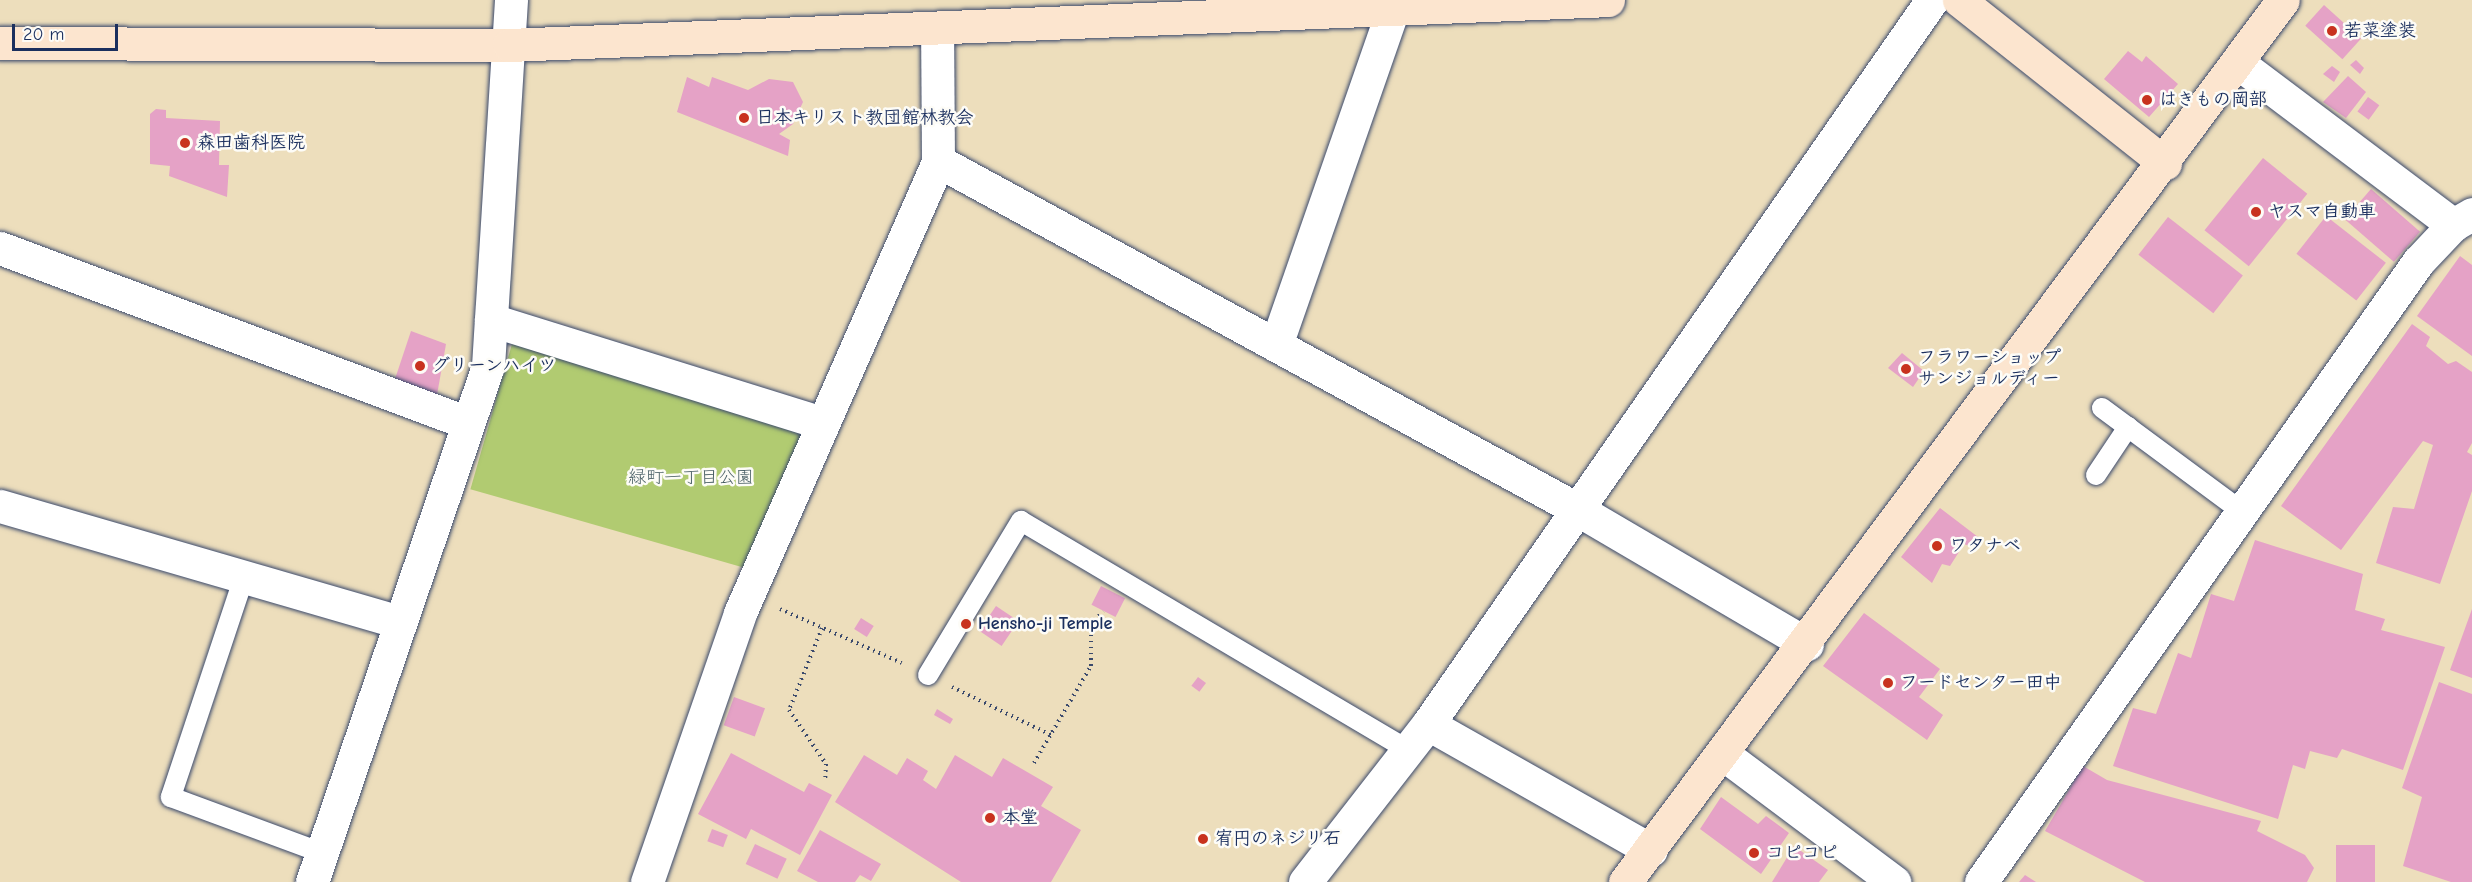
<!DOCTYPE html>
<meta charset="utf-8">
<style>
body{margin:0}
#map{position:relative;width:2472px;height:882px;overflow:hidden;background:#eddebc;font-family:"Comic Neue","Klee One",sans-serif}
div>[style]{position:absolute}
.green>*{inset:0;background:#b1cb71;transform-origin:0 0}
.building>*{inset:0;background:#e5a2c6;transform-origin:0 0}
.path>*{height:4px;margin-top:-2px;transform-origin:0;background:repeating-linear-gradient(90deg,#3a496c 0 1.5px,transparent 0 6px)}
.roads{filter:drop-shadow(0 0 2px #3a496c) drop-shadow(0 0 2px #3a496c)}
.lane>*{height:20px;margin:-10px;padding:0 10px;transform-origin:10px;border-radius:10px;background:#fff}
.street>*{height:33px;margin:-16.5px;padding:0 16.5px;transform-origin:16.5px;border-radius:16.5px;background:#fff}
.secondary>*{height:33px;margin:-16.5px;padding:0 16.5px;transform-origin:16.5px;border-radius:16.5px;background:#fce5cf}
.dots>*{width:16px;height:16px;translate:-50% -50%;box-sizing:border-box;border:3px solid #fdfcf7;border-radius:50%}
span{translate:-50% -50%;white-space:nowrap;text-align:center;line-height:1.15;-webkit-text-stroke:5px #fdfcf7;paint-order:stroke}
.poi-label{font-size:18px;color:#1b2f5e;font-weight:700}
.left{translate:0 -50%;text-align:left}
.park-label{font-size:18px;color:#485e64}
.scale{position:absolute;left:12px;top:24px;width:106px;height:27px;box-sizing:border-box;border:3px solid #1b2f5e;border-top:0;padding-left:8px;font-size:18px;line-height:21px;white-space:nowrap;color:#1b2f5e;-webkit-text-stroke:4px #fdfcf7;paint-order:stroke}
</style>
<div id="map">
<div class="green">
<i style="left:512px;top:344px;width:303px;height:151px;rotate:16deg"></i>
</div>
<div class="building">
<i style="left:2324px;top:5px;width:50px;height:28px;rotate:42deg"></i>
<i style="clip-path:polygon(2128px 51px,2142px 62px,2146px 56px,2178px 84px,2149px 117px,2104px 79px)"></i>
<i style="clip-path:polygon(2356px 60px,2364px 68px,2360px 74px,2350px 65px)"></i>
<i style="clip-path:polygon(2332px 66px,2340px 72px,2334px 82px,2323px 74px)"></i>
<i style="clip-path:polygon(2348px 76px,2366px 92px,2346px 118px,2323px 102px)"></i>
<i style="clip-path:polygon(687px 77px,709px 87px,712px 77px,748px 90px,769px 79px,793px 82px,803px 102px,793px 124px,779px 134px,790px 140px,788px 156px,677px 112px)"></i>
<i style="left:2368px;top:97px;width:14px;height:18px;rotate:36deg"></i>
<i style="clip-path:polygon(156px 109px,166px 110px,166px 118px,220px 121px,219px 165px,229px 165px,227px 197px,169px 176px,170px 166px,150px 164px,150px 114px)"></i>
<i style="left:2263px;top:158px;width:57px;height:93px;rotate:39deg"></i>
<i style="left:2371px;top:189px;width:65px;height:40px;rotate:41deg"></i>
<i style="left:2326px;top:216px;width:76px;height:48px;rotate:38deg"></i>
<i style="left:2168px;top:217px;width:95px;height:48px;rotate:38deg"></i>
<i style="clip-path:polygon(2460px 256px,2472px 265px,2472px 356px,2417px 316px)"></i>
<i style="clip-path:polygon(2412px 324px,2430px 337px,2426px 346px,2448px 364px,2456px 361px,2472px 372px,2472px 443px,2467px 452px,2472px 455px,2472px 491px,2440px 584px,2376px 563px,2393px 507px,2414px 509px,2433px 445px,2423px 441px,2341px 550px,2281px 506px)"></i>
<i style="clip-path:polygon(411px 331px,446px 344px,437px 395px,395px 379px)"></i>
<i style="clip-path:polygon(1902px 353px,1924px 371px,1913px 387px,1888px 368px)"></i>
<i style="clip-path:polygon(1940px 508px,1978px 537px,1972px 547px,1964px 544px,1950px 566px,1942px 564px,1932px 583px,1901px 557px)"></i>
<i style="clip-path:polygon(2255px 540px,2363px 574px,2355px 610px,2385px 619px,2381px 630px,2445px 647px,2403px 770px,2342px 749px,2337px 758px,2310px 751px,2305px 769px,2293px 765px,2278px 819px,2113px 766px,2133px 708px,2156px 714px,2178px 653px,2191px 658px,2211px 594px,2234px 601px)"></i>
<i style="left:1101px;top:586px;width:27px;height:21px;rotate:27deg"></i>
<i style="left:996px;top:606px;width:27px;height:30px;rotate:34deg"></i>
<i style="clip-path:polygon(2472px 609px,2472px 678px,2450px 670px)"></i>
<i style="clip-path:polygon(1864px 613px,1940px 669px,1919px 697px,1943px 715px,1927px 740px,1823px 666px)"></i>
<i style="left:861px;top:618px;width:15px;height:13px;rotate:32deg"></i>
<i style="left:1198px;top:677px;width:10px;height:11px;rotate:37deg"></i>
<i style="clip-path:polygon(2439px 682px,2472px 694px,2472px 882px,2451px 882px,2403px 866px,2422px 797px,2402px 788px)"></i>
<i style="left:734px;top:697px;width:33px;height:30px;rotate:20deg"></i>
<i style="clip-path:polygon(937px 709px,953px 719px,950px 724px,934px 715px)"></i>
<i style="clip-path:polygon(731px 753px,804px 792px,809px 783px,832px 795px,800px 855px,751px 829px,746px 839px,698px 814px)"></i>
<i style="clip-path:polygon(864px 755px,897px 775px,907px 758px,928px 771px,923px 780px,936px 789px,955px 755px,992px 777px,1003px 758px,1053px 787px,1041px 806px,1081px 830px,1051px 882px,961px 882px,835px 802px)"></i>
<i style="clip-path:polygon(2083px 766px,2107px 780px,2261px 821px,2257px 831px,2305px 855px,2314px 868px,2307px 882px,2145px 882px,2045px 831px)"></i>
<i style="clip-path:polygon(1721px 797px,1758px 824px,1766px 816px,1789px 833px,1761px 874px,1700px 829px)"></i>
<i style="left:712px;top:829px;width:17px;height:13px;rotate:21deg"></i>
<i style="clip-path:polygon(820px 830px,881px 864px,871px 881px,860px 875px,855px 882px,818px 882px,797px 871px)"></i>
<i style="left:755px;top:844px;width:35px;height:22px;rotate:25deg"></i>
<i style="left:2336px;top:845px;width:39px;height:37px"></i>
<i style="clip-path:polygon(1794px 846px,1828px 870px,1819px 882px,1772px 882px)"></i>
<i style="clip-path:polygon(2025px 875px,2036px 882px,2019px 882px)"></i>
</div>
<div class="path">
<i style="left:780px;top:609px;width:133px;rotate:23.9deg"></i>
<i style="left:822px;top:628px;width:88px;rotate:111.9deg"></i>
<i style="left:789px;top:710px;width:65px;rotate:55.6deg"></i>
<i style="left:826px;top:764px;width:18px;rotate:93deg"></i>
<i style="left:952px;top:687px;width:110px;rotate:25.9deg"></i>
<i style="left:1034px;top:763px;width:113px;rotate:-59.6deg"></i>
<i style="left:1091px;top:666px;width:41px;rotate:-90deg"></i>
<i style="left:1091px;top:625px;width:18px;rotate:-49deg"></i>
</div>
<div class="roads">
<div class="lane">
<i style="left:2102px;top:408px;width:173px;rotate:36.5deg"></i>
<i style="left:2096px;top:475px;width:58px;rotate:-56.3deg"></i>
<i style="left:244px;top:577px;width:232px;rotate:108.4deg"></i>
<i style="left:171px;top:797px;width:161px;rotate:20.3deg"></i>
<i style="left:928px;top:675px;width:180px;rotate:-58.9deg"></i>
<i style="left:1021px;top:521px;width:450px;rotate:30.6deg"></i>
</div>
<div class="street">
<i style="left:2237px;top:62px;width:271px;rotate:37deg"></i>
<i style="left:938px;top:161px;width:725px;rotate:28.58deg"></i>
<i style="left:1575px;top:508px;width:269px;rotate:30.4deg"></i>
<i style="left:0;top:248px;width:499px;rotate:20.5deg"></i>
<i style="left:491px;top:320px;width:347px;rotate:17.3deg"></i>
<i style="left:1276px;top:345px;width:356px;rotate:-70.8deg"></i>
<i style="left:0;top:506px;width:416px;rotate:16.2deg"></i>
<i style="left:1428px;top:724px;width:256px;rotate:29.5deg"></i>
<i style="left:1723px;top:754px;width:214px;rotate:36.8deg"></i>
<i style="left:312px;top:882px;width:545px;rotate:-71.17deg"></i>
<i style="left:488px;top:366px;width:367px;rotate:-86.4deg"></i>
<i style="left:647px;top:882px;width:285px;rotate:-70.9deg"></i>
<i style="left:740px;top:613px;width:493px;rotate:-66.3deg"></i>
<i style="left:938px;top:161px;width:132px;rotate:-90.4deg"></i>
<i style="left:1305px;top:882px;width:200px;rotate:-52.1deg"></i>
<i style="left:1428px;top:724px;width:882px;rotate:-55.16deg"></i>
<i style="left:1981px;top:882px;width:759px;rotate:-54.82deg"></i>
<i style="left:2418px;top:262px;width:51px;rotate:-46.6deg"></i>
<i style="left:2453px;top:225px;width:22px;rotate:-30deg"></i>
</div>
<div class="secondary">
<i style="left:1959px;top:0;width:263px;rotate:38.4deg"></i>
<i style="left:0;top:43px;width:509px;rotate:0.23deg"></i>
<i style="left:509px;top:45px;width:1100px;rotate:-2.34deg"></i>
<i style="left:1625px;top:882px;width:1100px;rotate:-53.28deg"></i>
</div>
</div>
<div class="dots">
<i style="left:2332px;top:31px;background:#c8321e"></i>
<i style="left:2147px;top:100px;background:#c8321e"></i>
<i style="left:744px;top:118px;background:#c8321e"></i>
<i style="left:185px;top:143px;background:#c8321e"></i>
<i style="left:2256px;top:212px;background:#c8321e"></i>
<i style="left:420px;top:366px;background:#c8321e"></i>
<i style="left:1906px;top:369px;background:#c8321e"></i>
<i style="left:1937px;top:546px;background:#c8321e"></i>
<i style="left:966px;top:624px;background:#c8321e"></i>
<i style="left:1888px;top:683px;background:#c8321e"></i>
<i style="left:990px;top:818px;background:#c8321e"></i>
<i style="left:1203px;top:839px;background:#c8321e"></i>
<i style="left:1754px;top:853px;background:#c8321e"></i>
</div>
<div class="poi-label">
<span class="left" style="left:2344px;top:31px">若菜塗装</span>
<span class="left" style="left:2159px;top:100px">はきもの岡部</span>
<span class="left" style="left:756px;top:118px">日本キリスト教団館林教会</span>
<span class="left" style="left:197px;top:143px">森田歯科医院</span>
<span class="left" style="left:2268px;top:212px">ヤスマ自動車</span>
<span class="left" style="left:1918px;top:369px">フラワーショップ<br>サンジョルディー</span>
<span class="left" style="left:432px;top:366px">グリーンハイツ</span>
<span class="left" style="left:1949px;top:546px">ワタナベ</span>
<span class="left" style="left:978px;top:624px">Hensho-ji Temple</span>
<span class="left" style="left:1900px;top:683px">フードセンター田中</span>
<span class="left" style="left:1002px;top:818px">本堂</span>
<span class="left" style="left:1215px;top:839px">宥円のネジリ石</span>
<span class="left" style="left:1766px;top:853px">コピコピ</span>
</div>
<div class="park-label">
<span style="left:691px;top:478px">緑町一丁目公園</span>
</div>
<div class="scale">20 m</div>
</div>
